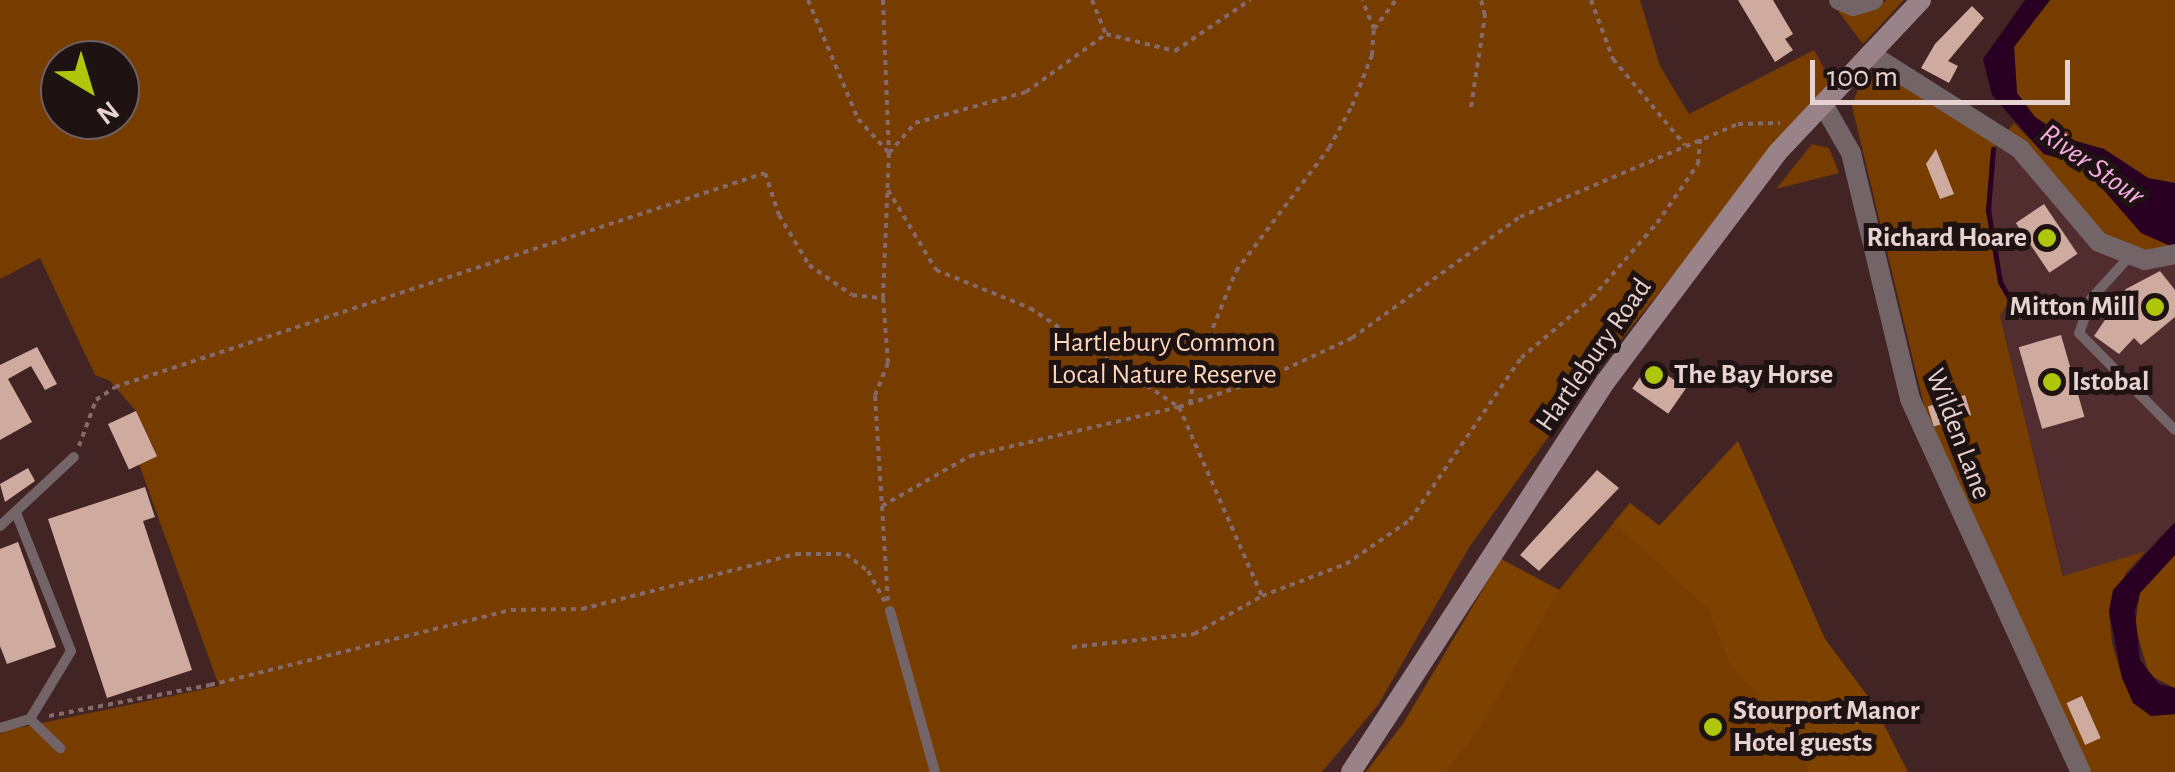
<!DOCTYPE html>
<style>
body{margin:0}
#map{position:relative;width:2175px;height:772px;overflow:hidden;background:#422425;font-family:"Alegreya Sans",sans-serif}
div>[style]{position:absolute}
.built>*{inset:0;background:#512d2f}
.green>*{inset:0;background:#773d00}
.forest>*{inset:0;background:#7d4100}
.water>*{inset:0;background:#2a0022}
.stream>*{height:5px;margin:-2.5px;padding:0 2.5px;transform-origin:2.5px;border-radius:2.5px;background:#2a0022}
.building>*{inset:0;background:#cfaa9f;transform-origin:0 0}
.path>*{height:4px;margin-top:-2px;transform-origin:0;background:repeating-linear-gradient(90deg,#856a6b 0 5px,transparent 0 10px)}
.service>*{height:10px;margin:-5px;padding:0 5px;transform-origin:5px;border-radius:5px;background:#736468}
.minor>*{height:20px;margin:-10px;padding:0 10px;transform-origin:10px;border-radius:10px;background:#736468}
.tertiary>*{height:20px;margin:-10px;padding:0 10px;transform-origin:10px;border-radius:10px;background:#736468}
.secondary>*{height:20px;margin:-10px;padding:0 10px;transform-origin:10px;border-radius:10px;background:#9a8289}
.dots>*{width:28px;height:28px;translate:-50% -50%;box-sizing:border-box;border:5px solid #1f1212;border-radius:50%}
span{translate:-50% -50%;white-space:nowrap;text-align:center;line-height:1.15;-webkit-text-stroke:10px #1f1212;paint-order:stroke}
.poi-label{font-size:28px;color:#e7d2d2;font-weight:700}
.right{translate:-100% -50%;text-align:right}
.left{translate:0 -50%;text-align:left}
.park-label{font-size:28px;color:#fcd7bc}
.street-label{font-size:28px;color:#e7d2d2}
.water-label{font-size:30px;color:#f6ace1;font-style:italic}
.north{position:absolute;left:40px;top:40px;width:100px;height:100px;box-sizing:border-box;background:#1f1212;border:2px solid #6f5f5f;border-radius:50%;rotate:142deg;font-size:28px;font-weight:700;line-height:40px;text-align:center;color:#e7d2d2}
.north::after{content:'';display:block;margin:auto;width:35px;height:45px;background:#aec60b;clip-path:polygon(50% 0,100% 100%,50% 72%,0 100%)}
.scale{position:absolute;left:1810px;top:60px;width:260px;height:45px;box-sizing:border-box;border:5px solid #e7d2d2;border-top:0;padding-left:12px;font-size:30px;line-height:35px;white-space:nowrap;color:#e7d2d2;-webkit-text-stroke:8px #1f1212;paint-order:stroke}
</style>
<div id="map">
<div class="built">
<i style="clip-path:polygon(2001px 139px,2175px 255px,2175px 522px,2146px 551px,2064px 577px,2000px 316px,1988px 164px)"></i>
</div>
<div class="green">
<i style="clip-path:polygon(evenodd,0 0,1640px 0,1660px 66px,1689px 114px,1814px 50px,1831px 81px,1597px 369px,1470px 546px,1378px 705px,1322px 772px,0 772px,0 734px,8px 730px,219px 686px,139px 464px,157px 455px,136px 411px,110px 381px,95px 375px,40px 258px,0 279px,0 0,60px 60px,120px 60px,120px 120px,60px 120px,60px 60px)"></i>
<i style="clip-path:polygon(1887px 0,1904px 0,1863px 44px,1838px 11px,1867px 11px)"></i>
<i style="clip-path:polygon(2050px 0,2175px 0,2175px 183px,2148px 178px,2104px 149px,2068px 139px,2035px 117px,2017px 93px,2014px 47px)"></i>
<i style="clip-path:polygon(1875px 75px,1922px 92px,2001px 139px,2014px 123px,2044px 154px,2081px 164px,2099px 177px,2128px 218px,2175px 248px,2130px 256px,2001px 139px,1993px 149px,1988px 210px,2000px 282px,2010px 299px,2000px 316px,2063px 576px,2146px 551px,2126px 573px,2109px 612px,2112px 643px,2122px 678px,2151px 716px,2175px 714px,2175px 772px,2081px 772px,1929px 426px,1852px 106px,1859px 86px)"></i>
<i style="clip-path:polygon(1812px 144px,1829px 148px,1839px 173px,1776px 189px)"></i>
<i style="clip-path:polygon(1738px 441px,1755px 487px,1777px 717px,1809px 772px,1366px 772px,1403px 724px,1501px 559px,1559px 590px,1630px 503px,1659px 526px)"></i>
</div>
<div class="forest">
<i style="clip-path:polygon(1738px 441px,1825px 639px,1873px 703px,1908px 772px,1809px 772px,1777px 717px,1730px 664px,1709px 610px,1614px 522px,1630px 503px,1660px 526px)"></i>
<i style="clip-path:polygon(2175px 555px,2175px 688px,2149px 675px,2135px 625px,2140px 593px)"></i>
<i style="clip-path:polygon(1501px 559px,1559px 590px,1482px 724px,1445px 772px,1366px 772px,1403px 724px)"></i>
</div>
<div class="water">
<i style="clip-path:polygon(2025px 0,2050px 0,2014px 47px,2017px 93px,2035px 117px,2068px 139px,2104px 149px,2148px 178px,2175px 183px,2175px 248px,2141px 233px,2081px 164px,2044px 154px,1992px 95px,1983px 59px)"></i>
<i style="clip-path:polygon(2175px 522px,2175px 555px,2140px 593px,2135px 611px,2140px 660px,2159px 684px,2175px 688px,2175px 714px,2151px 716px,2133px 703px,2122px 678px,2109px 611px,2113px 590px)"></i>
</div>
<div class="stream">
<i style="left:1993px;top:149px;width:61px;rotate:94.7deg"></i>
<i style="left:1988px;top:210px;width:73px;rotate:80.5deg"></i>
<i style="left:2000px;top:282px;width:20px;rotate:60deg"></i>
</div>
<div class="building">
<i style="clip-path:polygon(1738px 0,1773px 0,1793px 34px,1785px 39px,1793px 50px,1775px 62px)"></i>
<i style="clip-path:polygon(1972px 6px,1984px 18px,1948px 61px,1958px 66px,1949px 83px,1921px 68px,1935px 44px)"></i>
<i style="clip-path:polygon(1936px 149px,1954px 194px,1940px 199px,1926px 164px)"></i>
<i style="left:2044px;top:204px;width:60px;height:34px;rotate:56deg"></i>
<i style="clip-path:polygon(2160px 271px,2175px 290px,2175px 317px,2141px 345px,2134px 338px,2119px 354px,2094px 336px,2126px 289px)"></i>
<i style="left:2061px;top:335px;width:85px;height:44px;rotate:74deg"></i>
<i style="clip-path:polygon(37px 347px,57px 384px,45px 390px,31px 366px,8px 379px,32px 422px,0 440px,0 365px)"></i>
<i style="left:1650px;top:363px;width:44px;height:31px;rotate:35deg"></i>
<i style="left:1965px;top:395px;width:21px;height:39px;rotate:73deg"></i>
<i style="left:136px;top:411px;width:50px;height:31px;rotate:65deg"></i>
<i style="clip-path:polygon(28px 468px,35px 481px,5px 502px,0 484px)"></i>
<i style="clip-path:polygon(1597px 470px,1619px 488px,1539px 571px,1520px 555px)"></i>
<i style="clip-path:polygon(145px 487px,155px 517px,143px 521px,192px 670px,107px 698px,48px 519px)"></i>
<i style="clip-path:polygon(18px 542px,56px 647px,7px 664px,0 646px,0 549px)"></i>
<i style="left:2082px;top:696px;width:46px;height:17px;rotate:66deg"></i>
</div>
<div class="path">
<i style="left:808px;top:0;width:129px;rotate:67.2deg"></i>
<i style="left:858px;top:119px;width:46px;rotate:47.6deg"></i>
<i style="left:889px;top:153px;width:145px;rotate:92.4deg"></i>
<i style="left:883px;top:298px;width:65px;rotate:85.6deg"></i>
<i style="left:888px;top:363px;width:35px;rotate:112deg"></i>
<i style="left:875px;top:396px;width:205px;rotate:86.4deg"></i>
<i style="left:883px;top:0;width:153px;rotate:87.8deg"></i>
<i style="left:1092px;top:0;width:37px;rotate:68deg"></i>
<i style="left:1591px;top:0;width:63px;rotate:69.6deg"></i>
<i style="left:1613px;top:59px;width:112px;rotate:50.1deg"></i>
<i style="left:1374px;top:29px;width:36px;rotate:-53deg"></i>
<i style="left:1471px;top:107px;width:93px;rotate:-81.3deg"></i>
<i style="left:1485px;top:15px;width:16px;rotate:-105deg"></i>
<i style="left:889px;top:153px;width:40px;rotate:-49deg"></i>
<i style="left:915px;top:123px;width:115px;rotate:-15.6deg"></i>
<i style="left:1026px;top:92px;width:99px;rotate:-35.9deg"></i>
<i style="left:1106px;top:34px;width:71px;rotate:13.8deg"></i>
<i style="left:1175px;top:51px;width:91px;rotate:-34.2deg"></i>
<i style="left:888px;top:190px;width:93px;rotate:59deg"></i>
<i style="left:936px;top:270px;width:101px;rotate:22deg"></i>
<i style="left:1030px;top:308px;width:179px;rotate:33.6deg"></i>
<i style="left:1179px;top:407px;width:206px;rotate:66.3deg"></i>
<i style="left:1190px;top:404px;width:30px;rotate:-82deg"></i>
<i style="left:1194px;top:374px;width:111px;rotate:-67.8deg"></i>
<i style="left:1236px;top:271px;width:154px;rotate:-52.9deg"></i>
<i style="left:1329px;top:148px;width:48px;rotate:-61.3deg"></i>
<i style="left:1352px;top:106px;width:55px;rotate:-68.6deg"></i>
<i style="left:1372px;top:55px;width:26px;rotate:-86deg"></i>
<i style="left:1374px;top:29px;width:31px;rotate:-112deg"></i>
<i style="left:79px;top:446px;width:49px;rotate:-69.7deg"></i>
<i style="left:96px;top:400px;width:23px;rotate:-34deg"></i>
<i style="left:115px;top:387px;width:684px;rotate:-18.22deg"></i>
<i style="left:765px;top:173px;width:44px;rotate:71.6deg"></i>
<i style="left:779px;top:215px;width:58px;rotate:59deg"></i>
<i style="left:809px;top:265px;width:52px;rotate:34.9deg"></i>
<i style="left:852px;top:295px;width:31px;rotate:6deg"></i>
<i style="left:882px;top:506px;width:101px;rotate:-29.6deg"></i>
<i style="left:970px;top:456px;width:215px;rotate:-13.2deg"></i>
<i style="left:1179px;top:407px;width:92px;rotate:-18.4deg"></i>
<i style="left:1266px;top:378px;width:95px;rotate:-24.9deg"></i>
<i style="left:1352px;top:338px;width:207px;rotate:-35.8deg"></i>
<i style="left:1520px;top:217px;width:237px;rotate:-23.1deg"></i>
<i style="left:1738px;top:124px;width:42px;rotate:-1.4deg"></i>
<i style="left:1072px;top:647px;width:123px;rotate:-6.1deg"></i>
<i style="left:1194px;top:634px;width:78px;rotate:-29.2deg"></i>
<i style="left:1262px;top:596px;width:90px;rotate:-20.9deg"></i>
<i style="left:1346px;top:564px;width:78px;rotate:-34.5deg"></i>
<i style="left:1410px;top:520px;width:196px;rotate:-55.6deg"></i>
<i style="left:1521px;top:358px;width:93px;rotate:-40.2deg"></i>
<i style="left:1592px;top:298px;width:99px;rotate:-49.1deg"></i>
<i style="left:1657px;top:223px;width:72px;rotate:-55.2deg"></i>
<i style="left:1698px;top:164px;width:25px;rotate:-85deg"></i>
<i style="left:49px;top:716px;width:164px;rotate:-10.9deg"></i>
<i style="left:210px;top:685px;width:310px;rotate:-14deg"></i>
<i style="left:511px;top:610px;width:71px;rotate:-0.8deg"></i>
<i style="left:582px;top:609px;width:221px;rotate:-14.4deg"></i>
<i style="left:796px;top:554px;width:50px"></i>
<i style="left:846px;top:554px;width:28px;rotate:38deg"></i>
<i style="left:868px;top:571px;width:35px;rotate:61deg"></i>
</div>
<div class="service">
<i style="left:2130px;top:256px;width:58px;rotate:132.2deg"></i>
<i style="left:2091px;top:299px;width:36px;rotate:109deg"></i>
<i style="left:2079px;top:333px;width:136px;rotate:45.3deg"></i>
<i style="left:0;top:526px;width:101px;rotate:-43deg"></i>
<i style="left:890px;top:611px;width:167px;rotate:74.4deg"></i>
<i style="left:30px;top:719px;width:42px;rotate:44deg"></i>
<i style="left:0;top:728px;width:31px;rotate:-17deg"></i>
<i style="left:30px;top:719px;width:79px;rotate:-58.9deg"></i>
<i style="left:71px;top:651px;width:149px;rotate:-111.7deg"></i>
</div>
<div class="minor">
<i style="left:1839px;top:0;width:15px;rotate:23deg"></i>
<i style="left:1853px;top:6px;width:21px;rotate:-17deg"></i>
<i style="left:1870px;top:54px;width:178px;rotate:32.3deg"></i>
<i style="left:2020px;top:149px;width:122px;rotate:49.7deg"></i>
<i style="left:2099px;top:242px;width:49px;rotate:21.4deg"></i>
<i style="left:2145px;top:260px;width:31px;rotate:-11deg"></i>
</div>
<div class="tertiary">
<i style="left:1823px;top:104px;width:56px;rotate:60.3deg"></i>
<i style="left:1851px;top:153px;width:253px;rotate:76.5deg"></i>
<i style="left:1910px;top:399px;width:410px;rotate:65.4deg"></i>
</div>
<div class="secondary">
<i style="left:1351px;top:772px;width:467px;rotate:-56.9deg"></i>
<i style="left:1606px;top:381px;width:285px;rotate:-53.1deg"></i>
<i style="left:1777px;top:153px;width:210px;rotate:-46.7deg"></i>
</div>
<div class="dots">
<i style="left:2047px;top:238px;background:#aec60b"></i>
<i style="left:2155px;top:307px;background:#aec60b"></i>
<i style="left:1654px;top:375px;background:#aec60b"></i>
<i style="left:2052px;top:382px;background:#aec60b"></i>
<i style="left:1713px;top:727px;background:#aec60b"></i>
</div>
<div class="poi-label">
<span class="right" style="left:2027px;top:238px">Richard Hoare</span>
<span class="right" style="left:2135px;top:307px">Mitton Mill</span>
<span class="left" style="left:1674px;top:375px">The Bay Horse</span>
<span class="left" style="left:2072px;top:382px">Istobal</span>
<span class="left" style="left:1733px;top:727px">Stourport Manor<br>Hotel guests</span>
</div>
<div class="park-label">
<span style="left:1164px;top:359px">Hartlebury Common<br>Local Nature Reserve</span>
</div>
<div class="street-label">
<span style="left:1594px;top:355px;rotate:-55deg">Hartlebury Road</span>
<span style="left:1958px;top:434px;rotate:69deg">Wilden Lane</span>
</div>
<div class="water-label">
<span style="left:2092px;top:165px;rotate:35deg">River Stour</span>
</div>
<div class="north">N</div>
<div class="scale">100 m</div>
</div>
